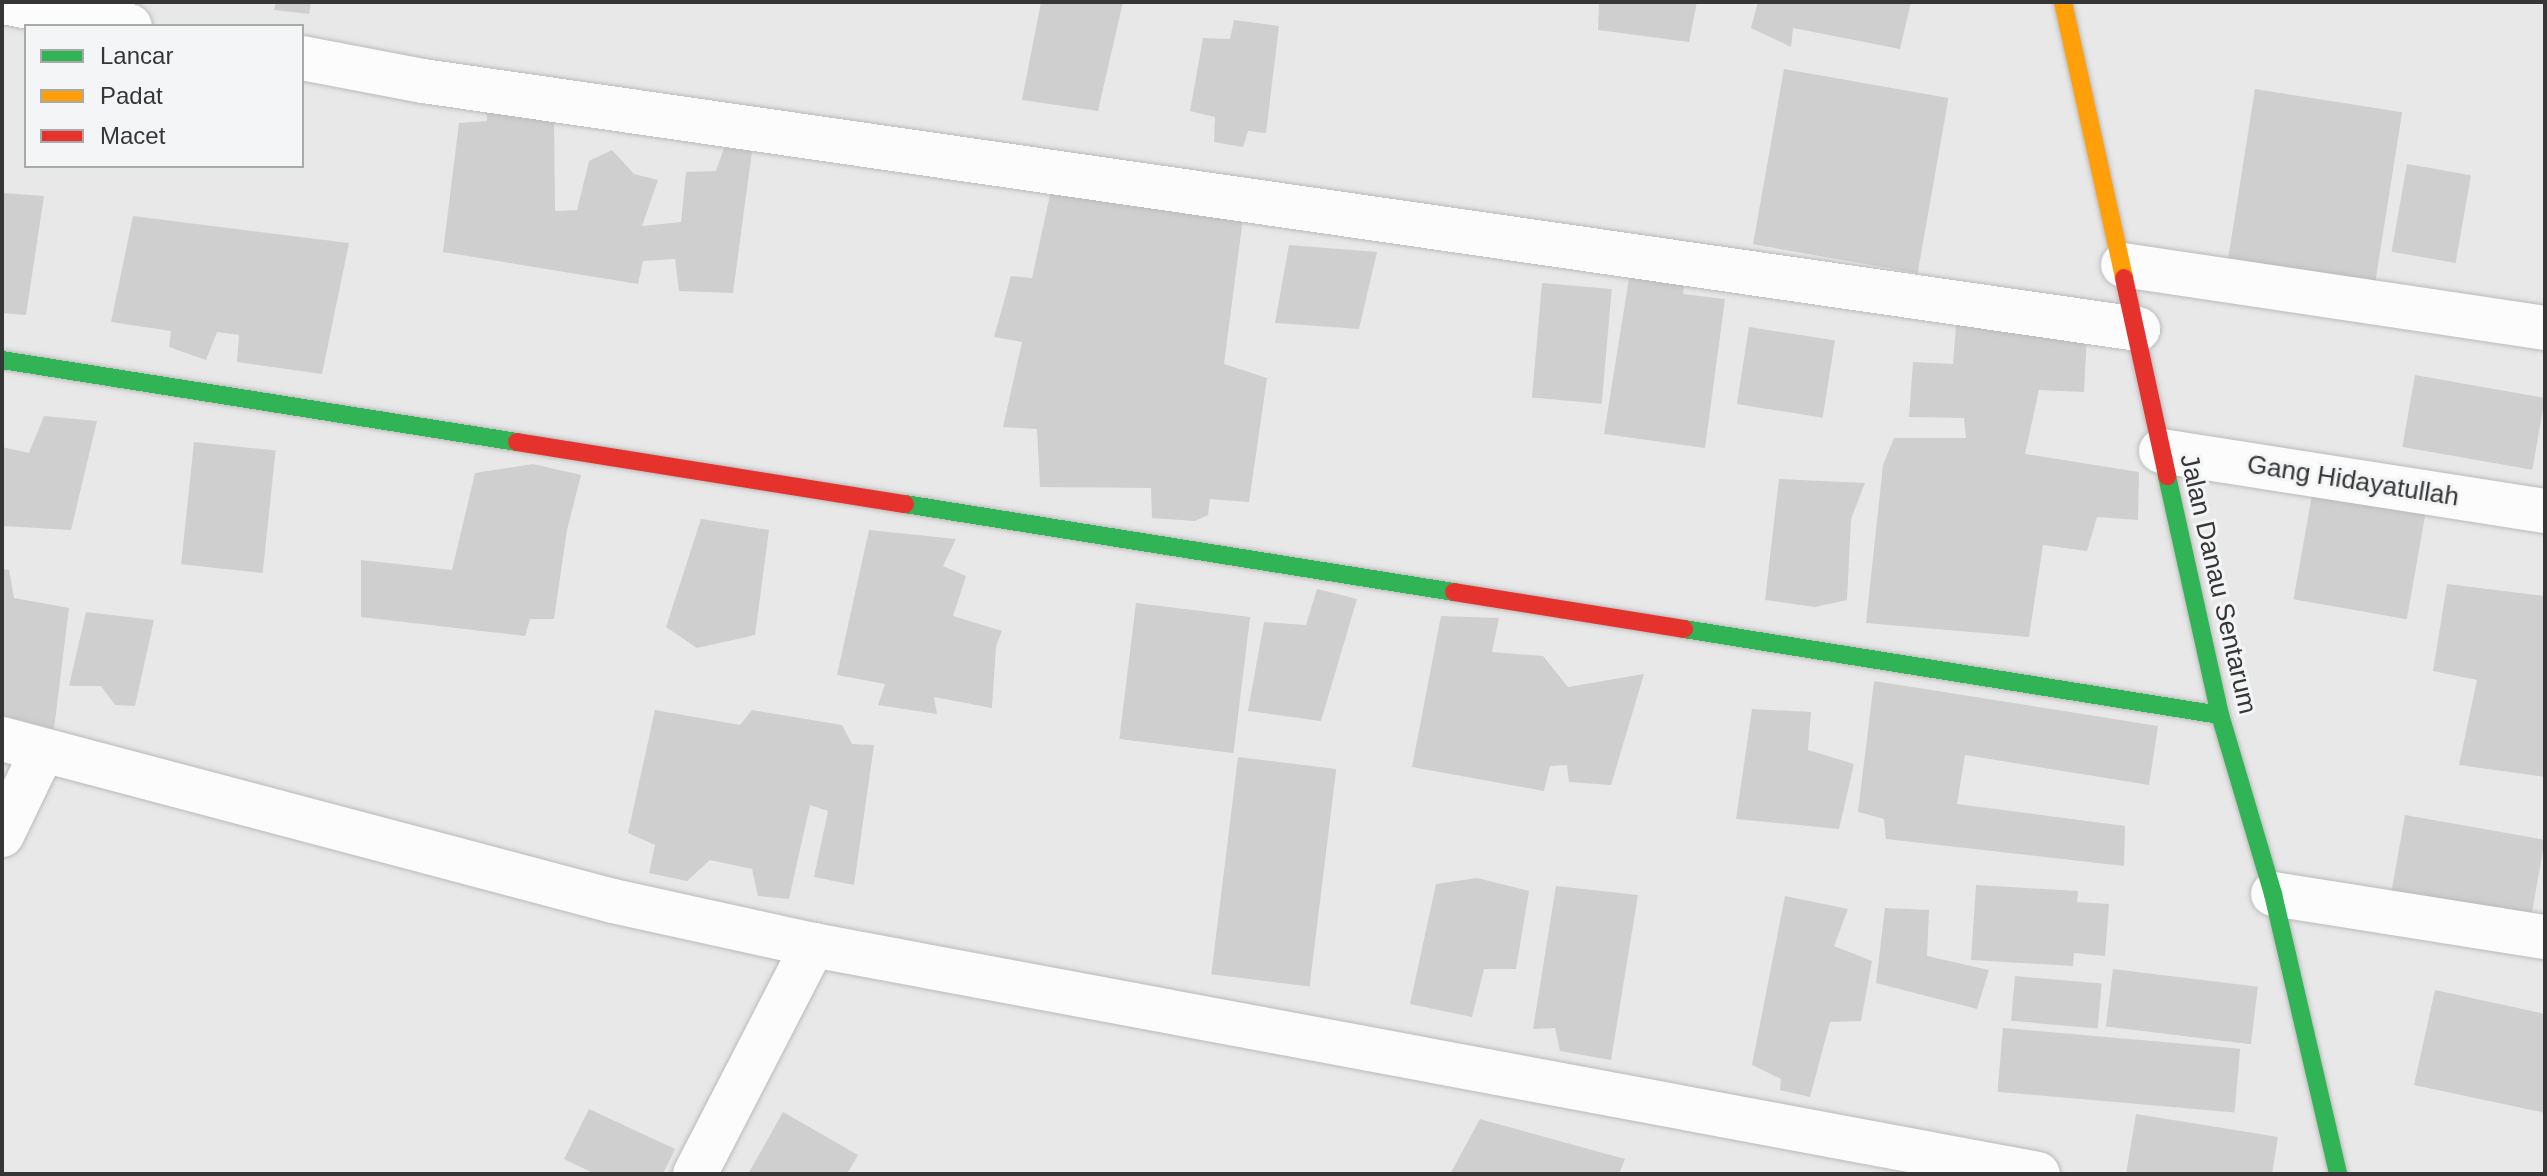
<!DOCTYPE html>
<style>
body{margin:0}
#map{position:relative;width:2547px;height:1176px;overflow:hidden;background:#e8e8e8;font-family:Helvetica,sans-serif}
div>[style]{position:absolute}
.building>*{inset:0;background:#cfcfd0;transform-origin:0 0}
.roads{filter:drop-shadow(0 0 2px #bababa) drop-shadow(0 0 2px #bababa)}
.street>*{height:44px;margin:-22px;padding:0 22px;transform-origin:22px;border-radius:22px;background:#fcfcfc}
.fast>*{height:18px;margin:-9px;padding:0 9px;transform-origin:9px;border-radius:9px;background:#30b455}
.slow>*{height:18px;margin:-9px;padding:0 9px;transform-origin:9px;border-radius:9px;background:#ff9f0a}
.jam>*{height:18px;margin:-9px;padding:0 9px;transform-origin:9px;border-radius:9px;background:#e5322d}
span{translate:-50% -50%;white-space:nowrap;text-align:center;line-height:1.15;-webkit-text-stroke:6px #f4f5f6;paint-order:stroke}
.street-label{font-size:26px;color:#363636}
.frame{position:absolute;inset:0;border:4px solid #363636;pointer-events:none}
.legend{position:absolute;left:24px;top:24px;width:280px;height:144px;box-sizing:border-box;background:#f4f5f6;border:2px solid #a8a9a9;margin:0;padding:10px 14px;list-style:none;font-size:24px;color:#363636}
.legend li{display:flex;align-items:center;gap:16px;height:40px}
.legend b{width:40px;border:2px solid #a8a9a9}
</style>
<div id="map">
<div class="building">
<i style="clip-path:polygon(276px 2px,311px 2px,309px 14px,274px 10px)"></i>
<i style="clip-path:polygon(1041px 2px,1123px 2px,1098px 111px,1022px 100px)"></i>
<i style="clip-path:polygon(1599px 2px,1697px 2px,1689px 42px,1598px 30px)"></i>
<i style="clip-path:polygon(1758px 2px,1911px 2px,1900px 49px,1793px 28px,1791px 47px,1751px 28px)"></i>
<i style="clip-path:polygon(1234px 20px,1279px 26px,1266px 133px,1248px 131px,1243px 147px,1214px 142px,1215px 117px,1190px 111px,1203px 38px,1230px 39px)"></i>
<i style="left:1784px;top:69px;width:167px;height:178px;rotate:10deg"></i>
<i style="left:2255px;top:89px;width:149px;height:171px;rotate:9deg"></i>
<i style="clip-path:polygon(486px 104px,554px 112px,555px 211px,577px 210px,589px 161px,612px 150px,634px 174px,658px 180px,642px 226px,681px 222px,686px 172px,716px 171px,724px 148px,752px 151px,733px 293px,679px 291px,675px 259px,643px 261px,638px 284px,443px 252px,459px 123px,487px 121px)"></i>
<i style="left:2407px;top:164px;width:65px;height:89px;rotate:10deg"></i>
<i style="clip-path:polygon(1051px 190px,1243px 218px,1224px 364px,1267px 378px,1249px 502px,1210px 499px,1208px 515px,1195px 521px,1152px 518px,1151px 488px,1040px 487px,1037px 429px,1003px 427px,1022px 342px,994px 337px,1011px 276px,1032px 278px)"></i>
<i style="clip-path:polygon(2px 193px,44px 196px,26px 315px,2px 313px)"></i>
<i style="clip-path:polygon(133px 216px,349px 243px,322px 374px,237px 362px,239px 335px,217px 332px,206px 360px,169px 347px,171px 331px,111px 322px)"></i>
<i style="clip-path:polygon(1289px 245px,1377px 252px,1359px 329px,1275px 323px)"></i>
<i style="clip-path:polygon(1630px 272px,1685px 278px,1683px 294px,1725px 299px,1705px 448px,1604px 434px)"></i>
<i style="left:1542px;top:283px;width:70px;height:115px;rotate:5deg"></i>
<i style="clip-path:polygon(1956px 325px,2087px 334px,2084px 392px,2039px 390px,2025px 454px,2139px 472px,2138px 520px,2097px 517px,2087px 551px,2043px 545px,2029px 637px,1866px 623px,1883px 465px,1894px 438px,1966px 438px,1964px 418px,1909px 417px,1913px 362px,1953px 364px)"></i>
<i style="left:1749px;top:327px;width:87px;height:78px;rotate:9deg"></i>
<i style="left:2415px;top:375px;width:132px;height:73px;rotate:10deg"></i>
<i style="clip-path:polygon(44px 416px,97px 421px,71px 530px,4px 526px,2px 447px,29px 453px)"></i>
<i style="left:194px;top:442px;width:82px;height:123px;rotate:6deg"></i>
<i style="clip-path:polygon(533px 464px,581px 475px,567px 530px,554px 619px,530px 619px,525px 636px,361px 617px,361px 560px,452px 570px,475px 473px)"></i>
<i style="clip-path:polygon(1779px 479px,1865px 483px,1851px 519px,1847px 600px,1815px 607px,1765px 600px)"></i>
<i style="left:2313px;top:489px;width:115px;height:112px;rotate:10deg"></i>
<i style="clip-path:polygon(701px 519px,769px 530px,755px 635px,697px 648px,666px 627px)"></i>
<i style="clip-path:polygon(869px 530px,956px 539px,943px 566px,966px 576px,953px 616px,1002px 631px,996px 646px,992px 708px,934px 697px,937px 714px,878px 705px,885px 684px,837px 675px)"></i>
<i style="clip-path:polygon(2px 569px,9px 570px,14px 598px,69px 608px,54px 729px,2px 715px)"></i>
<i style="clip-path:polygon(2447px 584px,2545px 596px,2545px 777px,2459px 765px,2477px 680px,2433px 671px)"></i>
<i style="clip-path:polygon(1317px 589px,1357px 599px,1321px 721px,1248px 711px,1264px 622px,1306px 625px)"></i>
<i style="left:1136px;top:603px;width:115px;height:137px;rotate:7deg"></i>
<i style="clip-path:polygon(86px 612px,154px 620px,135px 706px,115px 705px,101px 686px,69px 686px)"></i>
<i style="clip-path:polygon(1441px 616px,1499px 618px,1492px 652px,1543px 656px,1568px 687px,1644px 674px,1611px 785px,1569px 782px,1567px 765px,1550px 766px,1544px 791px,1412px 767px)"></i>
<i style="clip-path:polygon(1874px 681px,2158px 726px,2149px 785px,1965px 755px,1957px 804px,2125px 826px,2124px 866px,1886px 839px,1884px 819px,1858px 812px)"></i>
<i style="clip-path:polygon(1752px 709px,1811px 712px,1808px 750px,1854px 764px,1839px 829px,1736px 819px)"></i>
<i style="clip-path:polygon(655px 710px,740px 725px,752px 710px,842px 725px,852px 744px,874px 745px,854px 885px,814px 877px,828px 811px,810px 805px,789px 899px,758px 896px,752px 869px,710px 860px,687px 881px,649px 873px,655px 845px,628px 833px)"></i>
<i style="left:1238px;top:757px;width:99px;height:219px;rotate:7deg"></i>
<i style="left:2405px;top:815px;width:142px;height:92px;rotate:10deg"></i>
<i style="clip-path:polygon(1477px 878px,1529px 891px,1516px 969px,1484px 969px,1472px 1017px,1410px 1004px,1436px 884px)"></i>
<i style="clip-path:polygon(1976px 885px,2078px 891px,2077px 902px,2109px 904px,2105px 956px,2074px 953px,2073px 966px,1971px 960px)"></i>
<i style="clip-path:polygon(1556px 886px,1638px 895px,1611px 1060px,1560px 1051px,1555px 1028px,1533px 1029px)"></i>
<i style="clip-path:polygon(1785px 896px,1848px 909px,1834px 946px,1872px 961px,1861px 1021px,1830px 1022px,1810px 1097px,1780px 1090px,1781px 1079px,1752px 1065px)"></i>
<i style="clip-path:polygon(1885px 908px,1929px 910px,1927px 956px,1989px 970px,1977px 1009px,1876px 983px)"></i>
<i style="left:2113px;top:969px;width:146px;height:58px;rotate:7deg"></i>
<i style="left:2015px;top:976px;width:87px;height:45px;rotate:5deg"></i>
<i style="clip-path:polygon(2435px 990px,2545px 1014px,2545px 1113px,2414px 1085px)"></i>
<i style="left:2003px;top:1028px;width:238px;height:64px;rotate:5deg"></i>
<i style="clip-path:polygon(589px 1109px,675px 1149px,663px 1174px,595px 1174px,564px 1159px)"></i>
<i style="clip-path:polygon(783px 1112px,858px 1155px,847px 1174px,748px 1174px)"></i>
<i style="clip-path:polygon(2136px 1114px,2278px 1137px,2272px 1174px,2126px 1174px)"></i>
<i style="clip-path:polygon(1480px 1119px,1625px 1159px,1619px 1174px,1450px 1174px)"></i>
</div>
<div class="roads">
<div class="street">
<i style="left:3px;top:2px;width:129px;rotate:10.7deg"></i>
<i style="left:302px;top:58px;width:123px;rotate:10.8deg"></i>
<i style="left:423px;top:81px;width:1733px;rotate:8.23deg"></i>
<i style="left:2123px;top:265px;width:427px;rotate:8.5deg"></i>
<i style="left:2161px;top:451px;width:389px;rotate:8.9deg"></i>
<i style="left:2px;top:739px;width:632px;rotate:14.85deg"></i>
<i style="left:613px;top:901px;width:205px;rotate:12.4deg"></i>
<i style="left:813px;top:945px;width:1246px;rotate:10.59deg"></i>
<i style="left:2px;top:835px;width:92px;rotate:-64.3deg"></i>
<i style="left:2273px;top:894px;width:275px;rotate:9deg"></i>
<i style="left:695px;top:1174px;width:258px;rotate:-62.7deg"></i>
</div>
<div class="fast">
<i style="left:2px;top:360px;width:521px;rotate:9.05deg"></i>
<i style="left:2167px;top:476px;width:245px;rotate:77.5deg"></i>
<i style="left:2220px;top:715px;width:187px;rotate:73.5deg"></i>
<i style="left:2273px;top:894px;width:287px;rotate:76.9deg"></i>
<i style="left:905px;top:504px;width:556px;rotate:9.11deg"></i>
<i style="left:1684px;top:629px;width:543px;rotate:9.12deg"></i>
</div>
<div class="slow">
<i style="left:2063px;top:2px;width:283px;rotate:77.5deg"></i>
</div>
<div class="jam">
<i style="left:2124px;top:278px;width:203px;rotate:77.7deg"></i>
<i style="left:517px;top:442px;width:393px;rotate:9.1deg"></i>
<i style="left:1454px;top:592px;width:233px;rotate:9.1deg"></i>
</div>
</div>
<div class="street-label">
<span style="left:2353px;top:481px;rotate:9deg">Gang Hidayatullah</span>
<span style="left:2218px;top:584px;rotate:77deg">Jalan Danau Sentarum</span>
</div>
<div class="frame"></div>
<ul class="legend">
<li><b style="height:10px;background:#30b455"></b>Lancar</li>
<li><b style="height:10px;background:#ff9f0a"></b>Padat</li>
<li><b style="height:10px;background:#e5322d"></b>Macet</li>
</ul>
</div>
